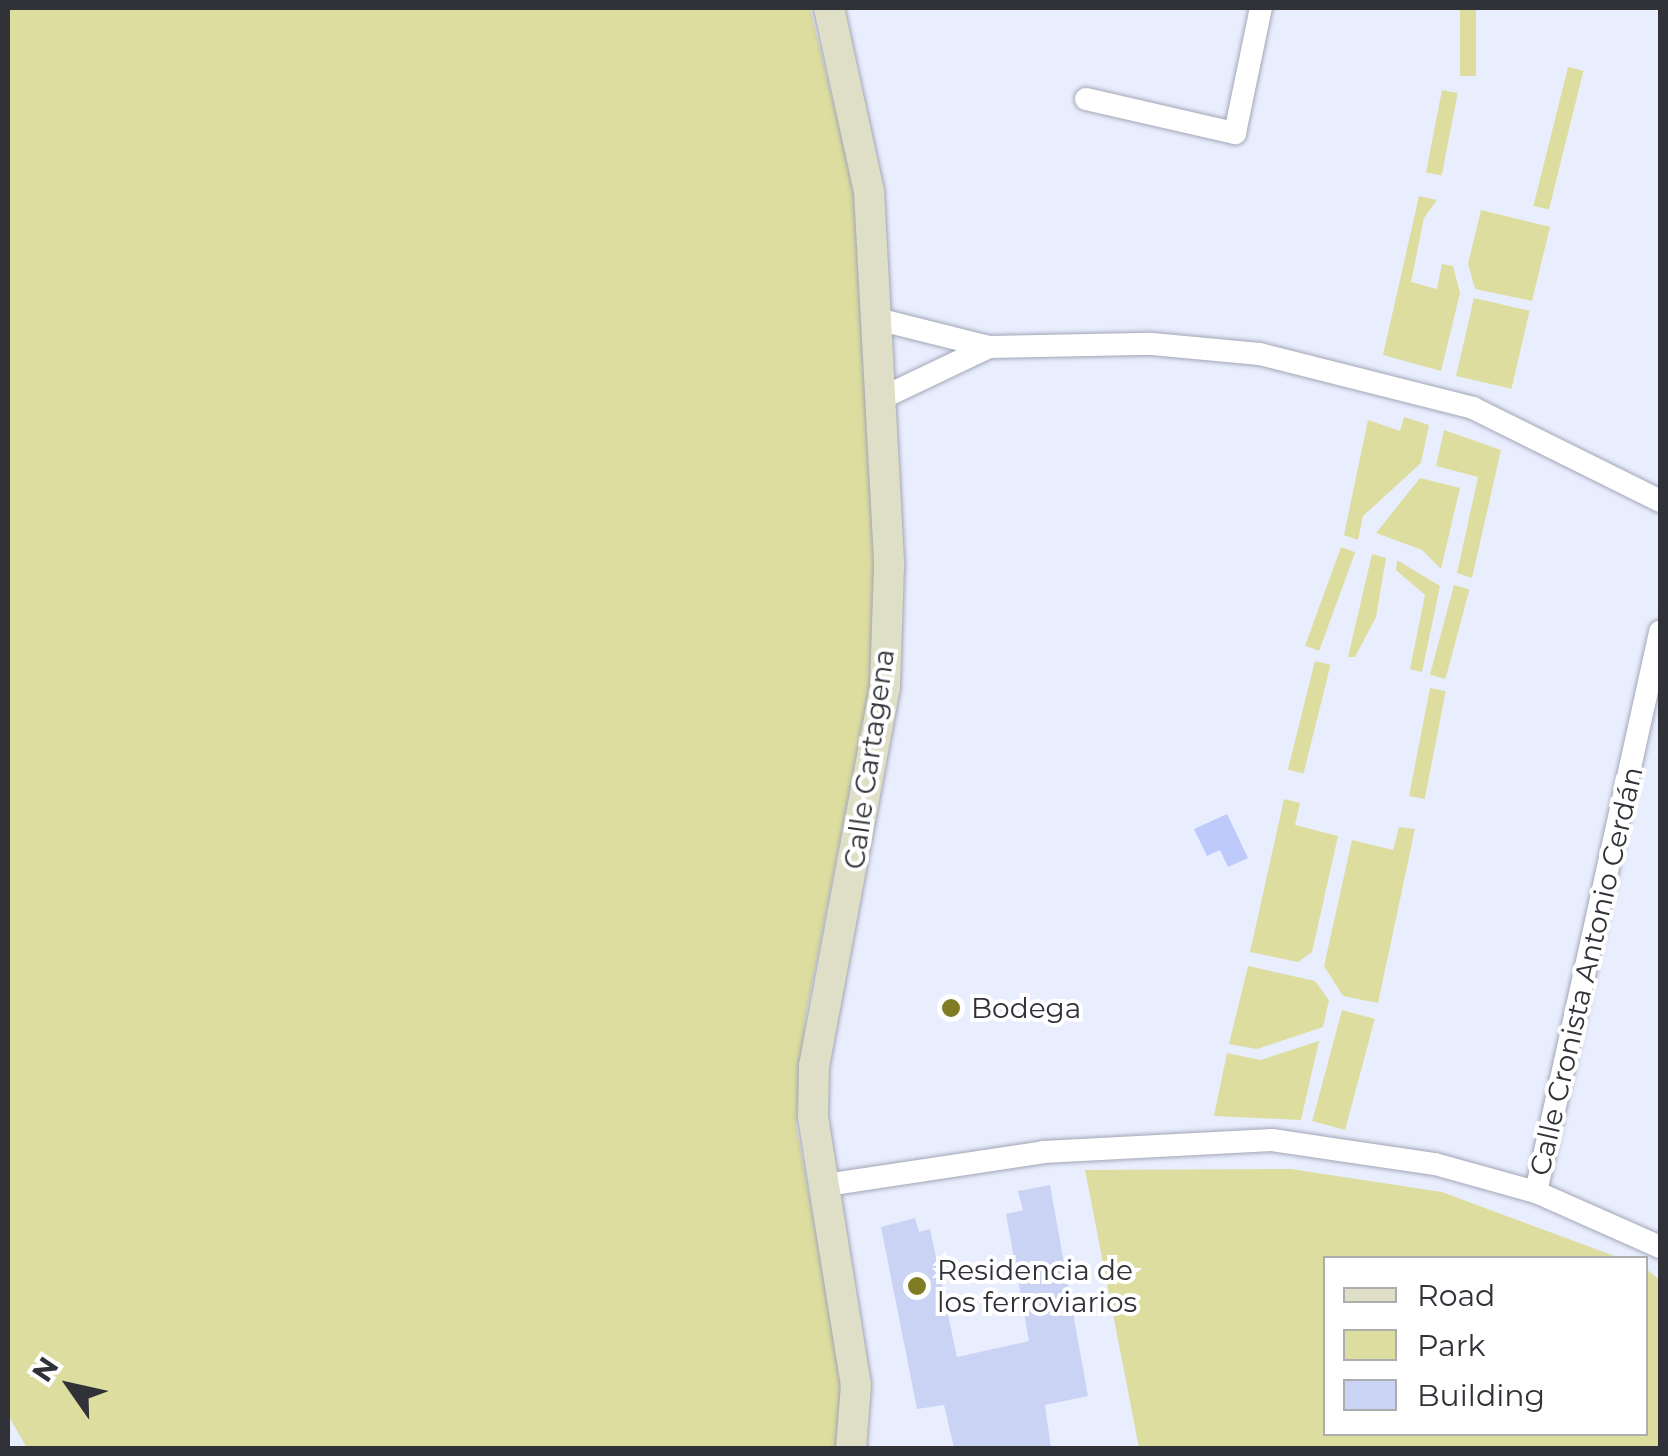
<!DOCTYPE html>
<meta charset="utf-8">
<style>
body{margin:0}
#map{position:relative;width:1668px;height:1456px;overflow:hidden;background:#e9eefe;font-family:Montserrat,sans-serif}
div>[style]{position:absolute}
.green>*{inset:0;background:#dddd9f;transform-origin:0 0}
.water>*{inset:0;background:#bfcafc}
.building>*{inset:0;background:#cbd3f5}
.roads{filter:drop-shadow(0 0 2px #a2a6b6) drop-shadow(0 0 2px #a2a6b6)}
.street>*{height:22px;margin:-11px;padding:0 11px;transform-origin:11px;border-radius:11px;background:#fff}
.secondary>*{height:30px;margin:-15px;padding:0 15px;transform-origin:15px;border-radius:15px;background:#dfdfc7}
.dots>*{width:28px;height:28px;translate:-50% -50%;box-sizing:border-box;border:5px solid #fff;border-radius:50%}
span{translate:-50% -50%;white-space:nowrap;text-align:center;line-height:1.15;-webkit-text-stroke:8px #fff;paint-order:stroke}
.street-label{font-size:28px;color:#303238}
.poi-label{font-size:28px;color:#303238}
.left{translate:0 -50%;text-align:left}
.frame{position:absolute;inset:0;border:10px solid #303238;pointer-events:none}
.legend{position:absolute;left:1323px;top:1256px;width:325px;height:180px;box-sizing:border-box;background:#fff;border:2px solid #acadaf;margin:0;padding:12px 18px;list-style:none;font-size:30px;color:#303238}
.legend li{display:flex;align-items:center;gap:20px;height:50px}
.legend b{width:50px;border:2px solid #acadaf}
.north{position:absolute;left:20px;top:1336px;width:100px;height:100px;-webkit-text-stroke:8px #fff;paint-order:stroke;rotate:304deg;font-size:28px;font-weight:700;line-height:40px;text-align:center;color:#303238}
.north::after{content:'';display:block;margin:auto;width:35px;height:45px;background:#303238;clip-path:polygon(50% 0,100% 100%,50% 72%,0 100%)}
</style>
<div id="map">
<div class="green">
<i style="clip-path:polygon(8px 8px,810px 8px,853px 182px,876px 552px,873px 670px,806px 1015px,796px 1124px,841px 1372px,839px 1448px,27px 1448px,8px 1415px)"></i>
<i style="left:1460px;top:8px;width:16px;height:68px"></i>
<i style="left:1568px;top:67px;width:16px;height:143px;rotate:14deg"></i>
<i style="left:1442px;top:90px;width:16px;height:84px;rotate:11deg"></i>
<i style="clip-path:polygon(1419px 196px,1437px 200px,1424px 218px,1411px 282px,1437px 289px,1442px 264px,1453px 266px,1460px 293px,1441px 371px,1383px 355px)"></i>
<i style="clip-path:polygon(1481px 210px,1550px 227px,1532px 301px,1475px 289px,1468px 264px)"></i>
<i style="left:1474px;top:298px;width:57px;height:80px;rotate:13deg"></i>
<i style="clip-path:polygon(1404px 417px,1429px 425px,1421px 463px,1363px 516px,1358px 540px,1344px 535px,1368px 420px,1400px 431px)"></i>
<i style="clip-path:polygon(1444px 430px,1501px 450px,1472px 578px,1457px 573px,1478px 477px,1436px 466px)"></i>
<i style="clip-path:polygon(1420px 478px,1460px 488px,1441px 569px,1422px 550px,1376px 533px)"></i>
<i style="left:1341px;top:547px;width:15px;height:105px;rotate:20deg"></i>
<i style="clip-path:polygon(1372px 554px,1386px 558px,1376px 617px,1355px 657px,1348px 657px)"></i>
<i style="clip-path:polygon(1397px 560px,1440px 586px,1422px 672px,1410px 669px,1425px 595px,1396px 570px)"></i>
<i style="left:1454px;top:585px;width:16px;height:93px;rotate:15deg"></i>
<i style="left:1315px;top:661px;width:16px;height:112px;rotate:14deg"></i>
<i style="left:1430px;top:688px;width:16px;height:110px;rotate:11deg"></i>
<i style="clip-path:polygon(1284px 799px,1300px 803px,1295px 825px,1338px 836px,1312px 952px,1298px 962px,1250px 952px)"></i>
<i style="clip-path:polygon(1399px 827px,1415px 829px,1378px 1003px,1343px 996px,1324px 966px,1352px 840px,1393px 850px)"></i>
<i style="clip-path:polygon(1248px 966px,1315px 981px,1329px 1000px,1323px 1027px,1257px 1049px,1229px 1044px)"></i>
<i style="left:1342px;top:1010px;width:34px;height:115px;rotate:15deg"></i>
<i style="clip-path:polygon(1319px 1041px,1301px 1120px,1214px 1116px,1227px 1053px,1260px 1060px)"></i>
<i style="clip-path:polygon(1291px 1169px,1442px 1192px,1620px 1258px,1326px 1258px,1326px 1434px,1646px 1434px,1646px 1269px,1660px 1280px,1660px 1448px,1139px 1448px,1085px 1170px)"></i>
</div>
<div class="water">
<i style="clip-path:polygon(1227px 814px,1248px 858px,1228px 867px,1220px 850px,1207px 856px,1194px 829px)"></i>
</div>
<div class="building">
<i style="clip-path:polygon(1050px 1185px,1088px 1396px,1045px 1405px,1051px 1448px,954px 1448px,944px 1405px,917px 1409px,881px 1227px,915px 1218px,919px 1232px,930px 1229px,957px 1357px,1029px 1341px,1006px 1214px,1023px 1210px,1018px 1191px)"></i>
</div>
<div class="roads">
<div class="street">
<i style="left:1086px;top:99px;width:153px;rotate:12.9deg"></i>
<i style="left:1235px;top:133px;width:128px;rotate:-78.3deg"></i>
<i style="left:877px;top:319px;width:115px;rotate:14deg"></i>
<i style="left:989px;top:347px;width:163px;rotate:-1.1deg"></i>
<i style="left:1152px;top:344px;width:108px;rotate:5.3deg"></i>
<i style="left:1260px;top:354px;width:220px;rotate:14.2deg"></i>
<i style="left:1473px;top:408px;width:209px;rotate:26.4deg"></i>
<i style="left:882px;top:398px;width:119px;rotate:-25.5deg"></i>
<i style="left:826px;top:1185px;width:219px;rotate:-8.6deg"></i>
<i style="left:1043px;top:1152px;width:229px;rotate:-3deg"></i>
<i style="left:1272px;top:1140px;width:165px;rotate:8.4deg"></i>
<i style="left:1435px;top:1164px;width:105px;rotate:15.5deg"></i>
<i style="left:1536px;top:1192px;width:136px;rotate:23.9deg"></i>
<i style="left:1536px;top:1192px;width:574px;rotate:-77.51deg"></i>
</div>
<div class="secondary">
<i style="left:829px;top:8px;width:187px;rotate:77.7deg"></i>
<i style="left:869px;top:191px;width:376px;rotate:86.9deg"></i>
<i style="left:889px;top:566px;width:121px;rotate:91.9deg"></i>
<i style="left:885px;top:687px;width:386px;rotate:100.6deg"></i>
<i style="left:814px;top:1066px;width:51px;rotate:91.1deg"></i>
<i style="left:813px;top:1117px;width:271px;rotate:80.9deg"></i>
<i style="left:856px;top:1385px;width:63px;rotate:94.5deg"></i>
</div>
</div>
<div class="dots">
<i style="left:951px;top:1008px;background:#7f7c24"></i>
<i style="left:917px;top:1286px;background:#7f7c24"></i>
</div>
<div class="street-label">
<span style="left:869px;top:759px;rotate:-82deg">Calle Cartagena</span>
<span style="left:1586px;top:971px;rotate:-77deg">Calle Cronista Antonio Cerdán</span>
</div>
<div class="poi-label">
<span class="left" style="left:971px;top:1008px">Bodega</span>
<span class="left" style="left:937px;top:1286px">Residencia de<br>los ferroviarios</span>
</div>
<div class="frame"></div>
<ul class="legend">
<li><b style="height:12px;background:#dfdfc7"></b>Road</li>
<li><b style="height:28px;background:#dddd9f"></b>Park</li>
<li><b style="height:28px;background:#cbd3f5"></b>Building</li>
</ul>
<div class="north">N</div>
</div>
